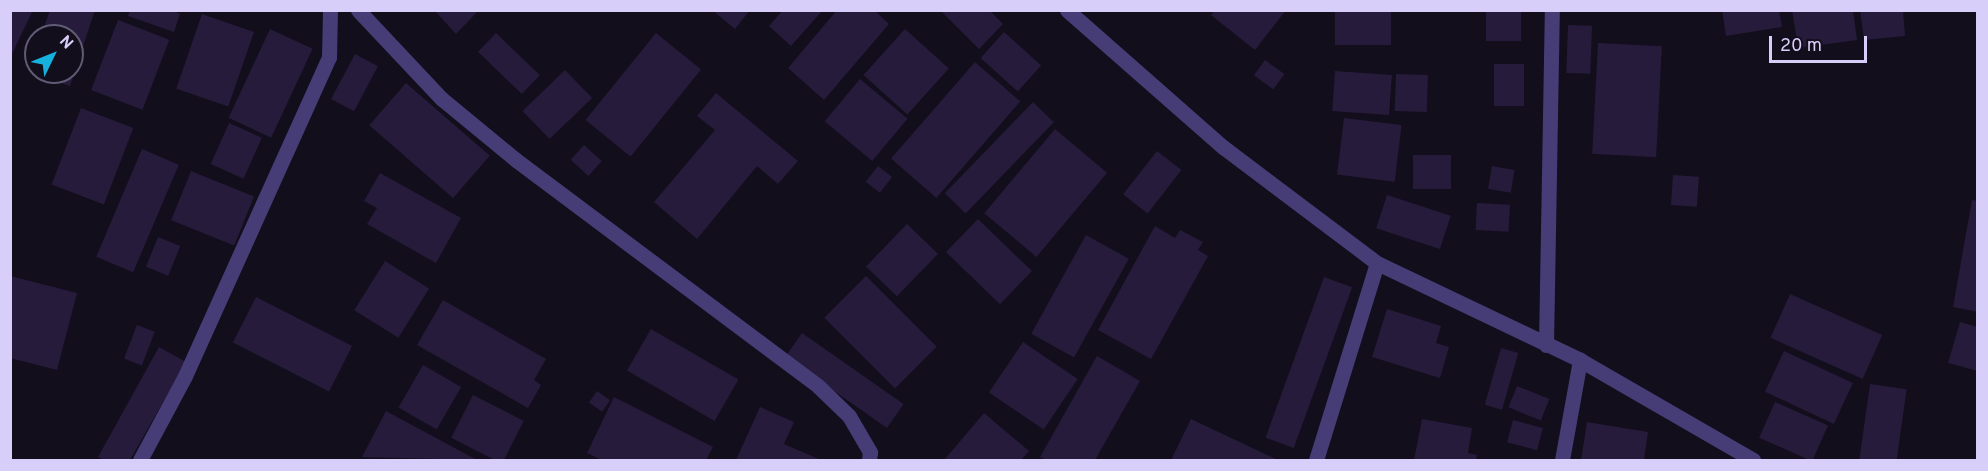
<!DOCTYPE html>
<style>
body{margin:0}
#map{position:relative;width:1988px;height:471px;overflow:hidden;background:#120e1c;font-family:Overpass,sans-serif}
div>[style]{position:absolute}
.building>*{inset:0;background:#261b3b;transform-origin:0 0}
.minor>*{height:15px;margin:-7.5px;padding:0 7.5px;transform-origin:7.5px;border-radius:7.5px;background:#463d77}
span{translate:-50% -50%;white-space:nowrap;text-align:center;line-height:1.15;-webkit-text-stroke:4.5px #120e1c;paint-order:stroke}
.frame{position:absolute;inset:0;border:12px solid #d8cefa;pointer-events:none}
.north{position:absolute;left:24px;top:24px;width:60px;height:60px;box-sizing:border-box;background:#120e1c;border:2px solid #615b75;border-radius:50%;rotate:47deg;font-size:16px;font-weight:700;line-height:24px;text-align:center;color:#d8cefa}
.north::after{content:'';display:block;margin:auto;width:21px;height:27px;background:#16b2de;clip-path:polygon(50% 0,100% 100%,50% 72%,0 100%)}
.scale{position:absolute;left:1769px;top:36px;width:98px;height:27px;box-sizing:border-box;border:3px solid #d8cefa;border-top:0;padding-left:8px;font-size:18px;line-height:21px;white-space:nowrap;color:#d8cefa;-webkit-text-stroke:4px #120e1c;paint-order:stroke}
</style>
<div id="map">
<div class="building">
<i style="clip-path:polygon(10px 10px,33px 10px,12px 54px,10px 53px)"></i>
<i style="clip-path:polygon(50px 10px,95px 10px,70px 86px,29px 72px,36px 52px,36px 72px,72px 72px,72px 36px,41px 36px)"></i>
<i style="clip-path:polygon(130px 10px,172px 10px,180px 14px,174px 32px,128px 16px)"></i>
<i style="clip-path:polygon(434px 10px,479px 10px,456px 34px)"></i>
<i style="clip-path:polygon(712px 10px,750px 10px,735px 29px)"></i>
<i style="clip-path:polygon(783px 10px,823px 10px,791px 46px,769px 26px)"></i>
<i style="clip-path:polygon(837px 10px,874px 10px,889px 24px,824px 100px,788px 68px)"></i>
<i style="clip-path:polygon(940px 10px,989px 10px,1003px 24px,979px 49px)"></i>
<i style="clip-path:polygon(1215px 10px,1286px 10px,1255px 50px,1211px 15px)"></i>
<i style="left:1335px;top:10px;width:56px;height:35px"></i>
<i style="left:1486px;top:10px;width:35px;height:31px"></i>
<i style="clip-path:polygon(1722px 10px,1779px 10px,1782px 27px,1726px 36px)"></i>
<i style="clip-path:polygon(1792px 10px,1853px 10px,1857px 40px,1798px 48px)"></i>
<i style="clip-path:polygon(1860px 10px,1903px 10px,1905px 36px,1864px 40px)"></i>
<i style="left:202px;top:14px;width:55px;height:79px;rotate:19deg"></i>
<i style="left:118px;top:20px;width:55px;height:75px;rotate:21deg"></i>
<i style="left:1568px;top:25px;width:24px;height:48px;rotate:2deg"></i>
<i style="left:270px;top:29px;width:47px;height:98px;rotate:25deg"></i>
<i style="left:905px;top:29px;width:59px;height:62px;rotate:42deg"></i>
<i style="left:1004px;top:32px;width:50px;height:35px;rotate:42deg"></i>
<i style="left:496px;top:33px;width:61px;height:26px;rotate:44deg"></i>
<i style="left:656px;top:33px;width:58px;height:112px;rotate:39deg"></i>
<i style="left:1598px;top:43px;width:64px;height:111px;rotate:3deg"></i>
<i style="left:355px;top:54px;width:26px;height:51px;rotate:28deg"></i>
<i style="left:1265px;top:60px;width:24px;height:19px;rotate:36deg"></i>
<i style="left:975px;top:62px;width:60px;height:128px;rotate:41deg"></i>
<i style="left:1524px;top:64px;width:42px;height:30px;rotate:90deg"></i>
<i style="left:565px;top:70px;width:39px;height:59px;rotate:46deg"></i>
<i style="left:1335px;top:71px;width:57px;height:40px;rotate:4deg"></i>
<i style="left:1396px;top:74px;width:32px;height:37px;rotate:2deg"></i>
<i style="left:860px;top:79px;width:62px;height:55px;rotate:40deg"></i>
<i style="left:406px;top:83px;width:111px;height:56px;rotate:41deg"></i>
<i style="clip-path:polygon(716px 93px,798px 161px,778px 184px,757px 166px,697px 239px,654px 202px,715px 130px,697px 116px)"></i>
<i style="left:1033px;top:102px;width:29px;height:127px;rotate:44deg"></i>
<i style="left:81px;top:108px;width:56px;height:82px;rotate:21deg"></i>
<i style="left:1344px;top:118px;width:58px;height:57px;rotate:7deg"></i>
<i style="left:229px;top:123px;width:36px;height:45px;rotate:24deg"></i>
<i style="left:1055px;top:129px;width:68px;height:110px;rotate:40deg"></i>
<i style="left:584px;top:145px;width:24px;height:20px;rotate:42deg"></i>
<i style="left:142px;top:149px;width:40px;height:117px;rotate:23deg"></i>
<i style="left:1157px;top:151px;width:31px;height:55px;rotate:38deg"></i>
<i style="left:1451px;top:155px;width:34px;height:38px;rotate:90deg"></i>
<i style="left:878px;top:166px;width:18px;height:20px;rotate:38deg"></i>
<i style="left:1492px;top:166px;width:23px;height:23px;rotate:10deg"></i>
<i style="left:191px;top:171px;width:68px;height:53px;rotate:22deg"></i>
<i style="clip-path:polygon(380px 173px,461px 218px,436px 263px,367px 224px,377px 208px,364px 201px)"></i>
<i style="left:1673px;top:175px;width:26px;height:30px;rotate:4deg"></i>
<i style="left:1387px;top:195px;width:67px;height:35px;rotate:18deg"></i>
<i style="clip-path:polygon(1972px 200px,1978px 201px,1978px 312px,1953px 307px)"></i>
<i style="left:1477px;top:203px;width:33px;height:27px;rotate:3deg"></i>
<i style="left:978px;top:219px;width:75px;height:46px;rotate:44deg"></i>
<i style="left:907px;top:224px;width:43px;height:59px;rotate:44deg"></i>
<i style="clip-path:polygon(1155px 226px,1175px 238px,1180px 230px,1203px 242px,1198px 250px,1208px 256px,1151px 359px,1098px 330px)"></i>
<i style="left:1086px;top:235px;width:49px;height:113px;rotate:29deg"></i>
<i style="left:158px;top:237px;width:24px;height:32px;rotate:22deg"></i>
<i style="left:385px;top:261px;width:52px;height:58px;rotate:32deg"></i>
<i style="clip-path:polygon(10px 276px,77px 293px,57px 370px,10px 358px)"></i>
<i style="left:866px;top:276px;width:100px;height:59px;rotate:45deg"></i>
<i style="left:1324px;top:277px;width:30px;height:171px;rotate:20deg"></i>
<i style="left:1790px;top:294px;width:101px;height:48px;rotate:24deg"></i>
<i style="left:256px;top:297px;width:108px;height:51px;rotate:27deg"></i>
<i style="clip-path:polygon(443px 300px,546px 359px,534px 380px,541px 385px,528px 408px,417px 345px)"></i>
<i style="clip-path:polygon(1387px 309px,1441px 326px,1436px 343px,1449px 347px,1440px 378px,1372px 357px)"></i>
<i style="clip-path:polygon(1960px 322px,1978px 327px,1978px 371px,1948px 363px)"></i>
<i style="left:137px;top:325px;width:19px;height:36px;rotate:21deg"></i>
<i style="left:651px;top:329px;width:101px;height:48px;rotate:30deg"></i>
<i style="left:802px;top:333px;width:124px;height:29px;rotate:35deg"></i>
<i style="left:1023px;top:342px;width:66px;height:61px;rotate:34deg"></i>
<i style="clip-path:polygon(159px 347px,186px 362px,130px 460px,104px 460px,98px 457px)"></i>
<i style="left:1501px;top:348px;width:18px;height:59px;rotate:16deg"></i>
<i style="left:1784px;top:351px;width:76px;height:45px;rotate:25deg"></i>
<i style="clip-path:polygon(1097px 356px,1140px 381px,1095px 460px,1046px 460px,1040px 457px)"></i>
<i style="left:423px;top:365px;width:44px;height:49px;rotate:30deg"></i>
<i style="left:1870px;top:384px;width:37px;height:77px;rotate:8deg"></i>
<i style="left:1517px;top:386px;width:35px;height:23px;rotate:22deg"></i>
<i style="left:597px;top:391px;width:16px;height:14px;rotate:35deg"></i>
<i style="left:473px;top:395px;width:57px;height:48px;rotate:27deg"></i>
<i style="clip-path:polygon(614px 397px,713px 447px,706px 460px,602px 460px,587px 453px)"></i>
<i style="left:1775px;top:402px;width:58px;height:39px;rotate:24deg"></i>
<i style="clip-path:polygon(760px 407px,794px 422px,784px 444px,821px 460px,736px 460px)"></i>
<i style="clip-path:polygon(386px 411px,477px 460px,362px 457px)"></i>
<i style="clip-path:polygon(984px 413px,1029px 451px,1021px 460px,945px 459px)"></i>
<i style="clip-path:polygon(1191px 419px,1278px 460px,1171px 460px)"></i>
<i style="clip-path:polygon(1422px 419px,1472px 428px,1468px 453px,1477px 455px,1476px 460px,1414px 460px)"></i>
<i style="left:1513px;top:420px;width:31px;height:23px;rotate:15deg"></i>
<i style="clip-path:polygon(1587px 422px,1648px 432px,1644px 460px,1581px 460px)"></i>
</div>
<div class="minor">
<i style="left:358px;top:10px;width:122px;rotate:46.7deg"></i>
<i style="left:442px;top:99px;width:96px;rotate:39.5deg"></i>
<i style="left:516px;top:160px;width:377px;rotate:36.8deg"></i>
<i style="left:818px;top:386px;width:43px;rotate:44.1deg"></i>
<i style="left:849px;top:416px;width:42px;rotate:59.7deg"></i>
<i style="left:870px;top:452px;width:8px;rotate:97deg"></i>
<i style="left:1067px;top:10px;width:208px;rotate:41.3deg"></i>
<i style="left:1223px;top:147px;width:193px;rotate:37deg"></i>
<i style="left:1377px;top:263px;width:225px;rotate:25.5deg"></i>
<i style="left:1580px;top:360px;width:200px;rotate:30deg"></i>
<i style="left:1546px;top:345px;width:335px;rotate:-89deg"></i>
<i style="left:140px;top:460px;width:95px;rotate:-61.8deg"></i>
<i style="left:185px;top:376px;width:350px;rotate:-65.7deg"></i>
<i style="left:329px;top:57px;width:47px;rotate:-88.8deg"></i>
<i style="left:1316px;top:460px;width:206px;rotate:-72.8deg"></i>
<i style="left:1562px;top:460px;width:102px;rotate:-79.8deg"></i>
</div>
<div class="frame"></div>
<div class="north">N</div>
<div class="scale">20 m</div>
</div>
